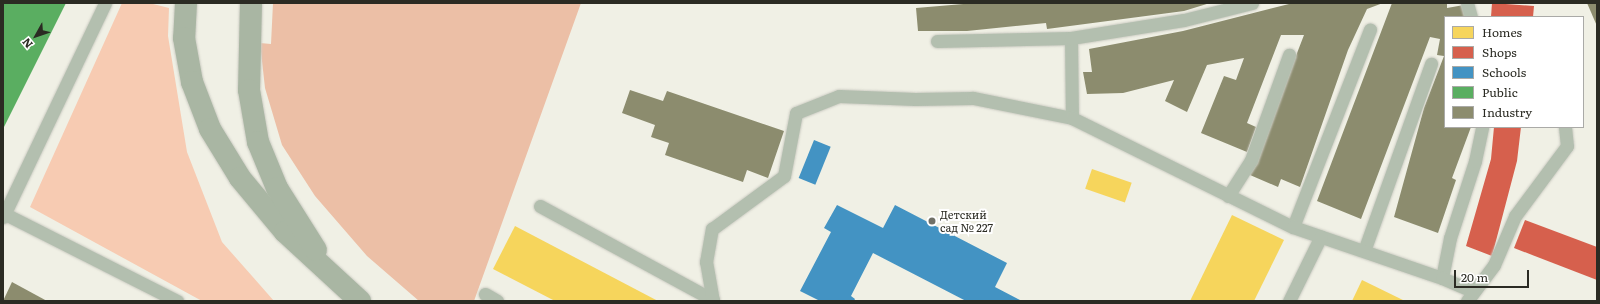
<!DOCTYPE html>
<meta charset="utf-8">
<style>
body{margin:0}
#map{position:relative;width:1600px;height:304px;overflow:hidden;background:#f0f0e5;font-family:Literata,serif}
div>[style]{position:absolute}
.green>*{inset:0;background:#f7cbb2}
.forest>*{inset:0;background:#ecbfa6}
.homes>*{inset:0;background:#f6d55c;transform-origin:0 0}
.shops>*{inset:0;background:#d6604d}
.schools>*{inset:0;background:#4393c3;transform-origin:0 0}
.public>*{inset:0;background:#5aae61}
.industry>*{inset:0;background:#8c8c6e}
.roads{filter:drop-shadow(0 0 1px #ccccc3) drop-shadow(0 0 1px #ccccc3)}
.lane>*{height:13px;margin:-6.5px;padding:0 6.5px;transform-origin:6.5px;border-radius:6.5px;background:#b3bfaf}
.primary>*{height:22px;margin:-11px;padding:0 11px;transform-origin:11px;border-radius:11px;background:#a9b6a3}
.dots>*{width:11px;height:11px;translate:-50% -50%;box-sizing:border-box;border:2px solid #fff;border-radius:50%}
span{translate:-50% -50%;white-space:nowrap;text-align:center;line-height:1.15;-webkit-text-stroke:4px #fff;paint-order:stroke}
.poi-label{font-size:11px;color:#2b2b23}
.left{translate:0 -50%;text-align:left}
.frame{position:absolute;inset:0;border:4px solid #2b2b23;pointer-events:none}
.legend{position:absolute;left:1444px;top:16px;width:140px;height:112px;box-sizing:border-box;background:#fff;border:1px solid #aaaaa7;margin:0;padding:5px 7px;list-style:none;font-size:12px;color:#2b2b23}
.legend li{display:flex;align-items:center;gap:8px;height:20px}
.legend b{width:20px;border:1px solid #aaaaa7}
.north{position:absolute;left:16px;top:16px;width:40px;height:40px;-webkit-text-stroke:3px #fff;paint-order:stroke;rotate:230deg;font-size:11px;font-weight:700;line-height:16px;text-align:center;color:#2b2b23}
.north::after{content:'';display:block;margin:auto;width:14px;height:18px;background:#2b2b23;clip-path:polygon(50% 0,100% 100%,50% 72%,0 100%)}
.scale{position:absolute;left:1454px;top:270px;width:75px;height:18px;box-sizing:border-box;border:2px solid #2b2b23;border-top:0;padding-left:5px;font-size:12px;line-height:14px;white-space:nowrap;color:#2b2b23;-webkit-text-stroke:3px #fff;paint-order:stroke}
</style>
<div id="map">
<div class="green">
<i style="clip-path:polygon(122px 3px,149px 3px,169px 8px,168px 36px,187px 152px,222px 242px,274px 301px,202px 301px,30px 207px)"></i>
</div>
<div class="forest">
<i style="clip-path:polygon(273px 3px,581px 3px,474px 301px,419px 301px,367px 256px,315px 196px,282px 145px,265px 88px,260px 43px,271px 44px)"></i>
</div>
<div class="homes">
<i style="left:1092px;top:169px;width:42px;height:21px;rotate:19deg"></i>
<i style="clip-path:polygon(1232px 215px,1284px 240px,1254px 301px,1190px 301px)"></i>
<i style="clip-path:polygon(515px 226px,658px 301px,555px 301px,493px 269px)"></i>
<i style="clip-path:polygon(1362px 280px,1405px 301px,1352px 301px)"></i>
</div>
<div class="shops">
<i style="clip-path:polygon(1492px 3px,1534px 6px,1533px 17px,1491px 17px)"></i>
<i style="clip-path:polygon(1494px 127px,1521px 127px,1517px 161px,1492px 256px,1466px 246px,1491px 159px)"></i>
<i style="clip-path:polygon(1525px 220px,1597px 247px,1597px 280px,1514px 248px)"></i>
</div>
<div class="schools">
<i style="left:814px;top:140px;width:18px;height:41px;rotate:22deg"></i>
<i style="clip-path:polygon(837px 205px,883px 228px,895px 205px,1007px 263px,995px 287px,1022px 301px,966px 301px,873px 253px,851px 296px,855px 299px,854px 301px,820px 301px,800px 291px,831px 232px,824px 228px)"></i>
</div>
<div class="public">
<i style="clip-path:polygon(3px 3px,66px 3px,3px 129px)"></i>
</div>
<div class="industry">
<i style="clip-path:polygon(975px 3px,1210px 3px,1184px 11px,1047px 29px,1046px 23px,967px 31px,918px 31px,916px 8px)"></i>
<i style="clip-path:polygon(1293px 3px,1383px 3px,1367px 9px,1348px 50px,1300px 187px,1281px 179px,1278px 187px,1250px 175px,1304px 35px,1281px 35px,1247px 123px,1256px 127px,1247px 152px,1201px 133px,1224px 76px,1236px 80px,1244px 58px,1207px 65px,1187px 112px,1165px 101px,1174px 80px,1123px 93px,1087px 94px,1083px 72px,1092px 72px,1089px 49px,1183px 31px)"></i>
<i style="clip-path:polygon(1392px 3px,1447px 3px,1447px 8px,1464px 5px,1465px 17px,1445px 17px,1445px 127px,1471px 127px,1452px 178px,1456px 180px,1438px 233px,1394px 217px,1424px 108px,1444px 56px,1437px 55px,1440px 39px,1430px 37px,1361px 219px,1317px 201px)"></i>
<i style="clip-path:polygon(1587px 3px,1597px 3px,1597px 26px)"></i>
<i style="clip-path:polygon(630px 90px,663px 101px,667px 91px,784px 131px,768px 178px,747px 170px,743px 182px,665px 155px,669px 143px,651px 137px,655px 125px,622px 113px)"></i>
<i style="clip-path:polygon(12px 282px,47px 301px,3px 301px)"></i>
</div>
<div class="roads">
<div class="lane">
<i style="left:1467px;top:3px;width:15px;rotate:74deg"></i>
<i style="left:1071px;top:38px;width:80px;rotate:89.3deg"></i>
<i style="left:937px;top:41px;width:134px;rotate:-1.3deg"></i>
<i style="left:1071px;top:38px;width:114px;rotate:-9.1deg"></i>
<i style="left:1184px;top:20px;width:70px;rotate:-14deg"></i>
<i style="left:1228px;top:196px;width:43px;rotate:-57.4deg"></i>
<i style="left:1251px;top:160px;width:112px;rotate:-70.1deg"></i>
<i style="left:540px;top:206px;width:197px;rotate:28.5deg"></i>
<i style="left:5px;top:214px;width:193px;rotate:26.8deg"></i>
<i style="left:3px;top:217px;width:237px;rotate:-64.5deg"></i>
<i style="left:1293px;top:227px;width:212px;rotate:-68.7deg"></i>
<i style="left:1364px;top:251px;width:199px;rotate:-70.3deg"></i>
<i style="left:1442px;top:278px;width:41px;rotate:-78.7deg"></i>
<i style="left:1450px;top:238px;width:81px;rotate:-72deg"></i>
<i style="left:1475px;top:161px;width:35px;rotate:-78deg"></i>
<i style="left:485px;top:294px;width:14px;rotate:30deg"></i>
<i style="left:713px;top:301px;width:40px;rotate:-100deg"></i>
<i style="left:706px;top:262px;width:34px;rotate:-80deg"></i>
<i style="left:712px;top:229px;width:89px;rotate:-36.4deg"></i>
<i style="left:784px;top:176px;width:64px;rotate:-79.2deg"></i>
<i style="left:796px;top:113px;width:46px;rotate:-21.6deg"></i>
<i style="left:839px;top:96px;width:76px;rotate:2.3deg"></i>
<i style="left:915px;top:99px;width:58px;rotate:-1deg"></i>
<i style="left:973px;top:98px;width:101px;rotate:11.4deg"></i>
<i style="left:1072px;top:118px;width:246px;rotate:26.3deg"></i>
<i style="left:1293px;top:227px;width:157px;rotate:18.9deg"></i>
<i style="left:1442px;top:278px;width:33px;rotate:23deg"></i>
<i style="left:1289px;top:301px;width:72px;rotate:-63.8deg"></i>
<i style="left:1467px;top:301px;width:45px;rotate:-53.1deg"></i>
<i style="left:1494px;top:265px;width:53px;rotate:-66.8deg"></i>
<i style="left:1515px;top:216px;width:87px;rotate:-53.4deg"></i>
<i style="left:1567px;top:146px;width:19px;rotate:-96deg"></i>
</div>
<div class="primary">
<i style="left:186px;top:3px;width:35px;rotate:93deg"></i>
<i style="left:184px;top:38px;width:45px;rotate:79.7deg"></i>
<i style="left:192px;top:82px;width:50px;rotate:69deg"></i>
<i style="left:210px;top:129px;width:57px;rotate:58.5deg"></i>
<i style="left:240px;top:178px;width:70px;rotate:50.2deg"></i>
<i style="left:285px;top:232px;width:102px;rotate:42.6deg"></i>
<i style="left:251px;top:3px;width:87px;rotate:91.3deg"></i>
<i style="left:249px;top:90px;width:53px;rotate:80.2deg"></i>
<i style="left:258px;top:142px;width:50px;rotate:67.6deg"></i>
<i style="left:277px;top:188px;width:73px;rotate:57.8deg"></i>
</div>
</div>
<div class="dots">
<i style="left:932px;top:221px;background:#707067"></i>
</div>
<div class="poi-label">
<span class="left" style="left:940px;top:221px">Детский<br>сад № 227</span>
</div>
<div class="frame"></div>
<ul class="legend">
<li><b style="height:11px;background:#f6d55c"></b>Homes</li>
<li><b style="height:11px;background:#d6604d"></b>Shops</li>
<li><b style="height:11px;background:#4393c3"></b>Schools</li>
<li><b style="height:11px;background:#5aae61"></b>Public</li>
<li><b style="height:11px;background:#8c8c6e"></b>Industry</li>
</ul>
<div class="north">N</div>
<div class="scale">20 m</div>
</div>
